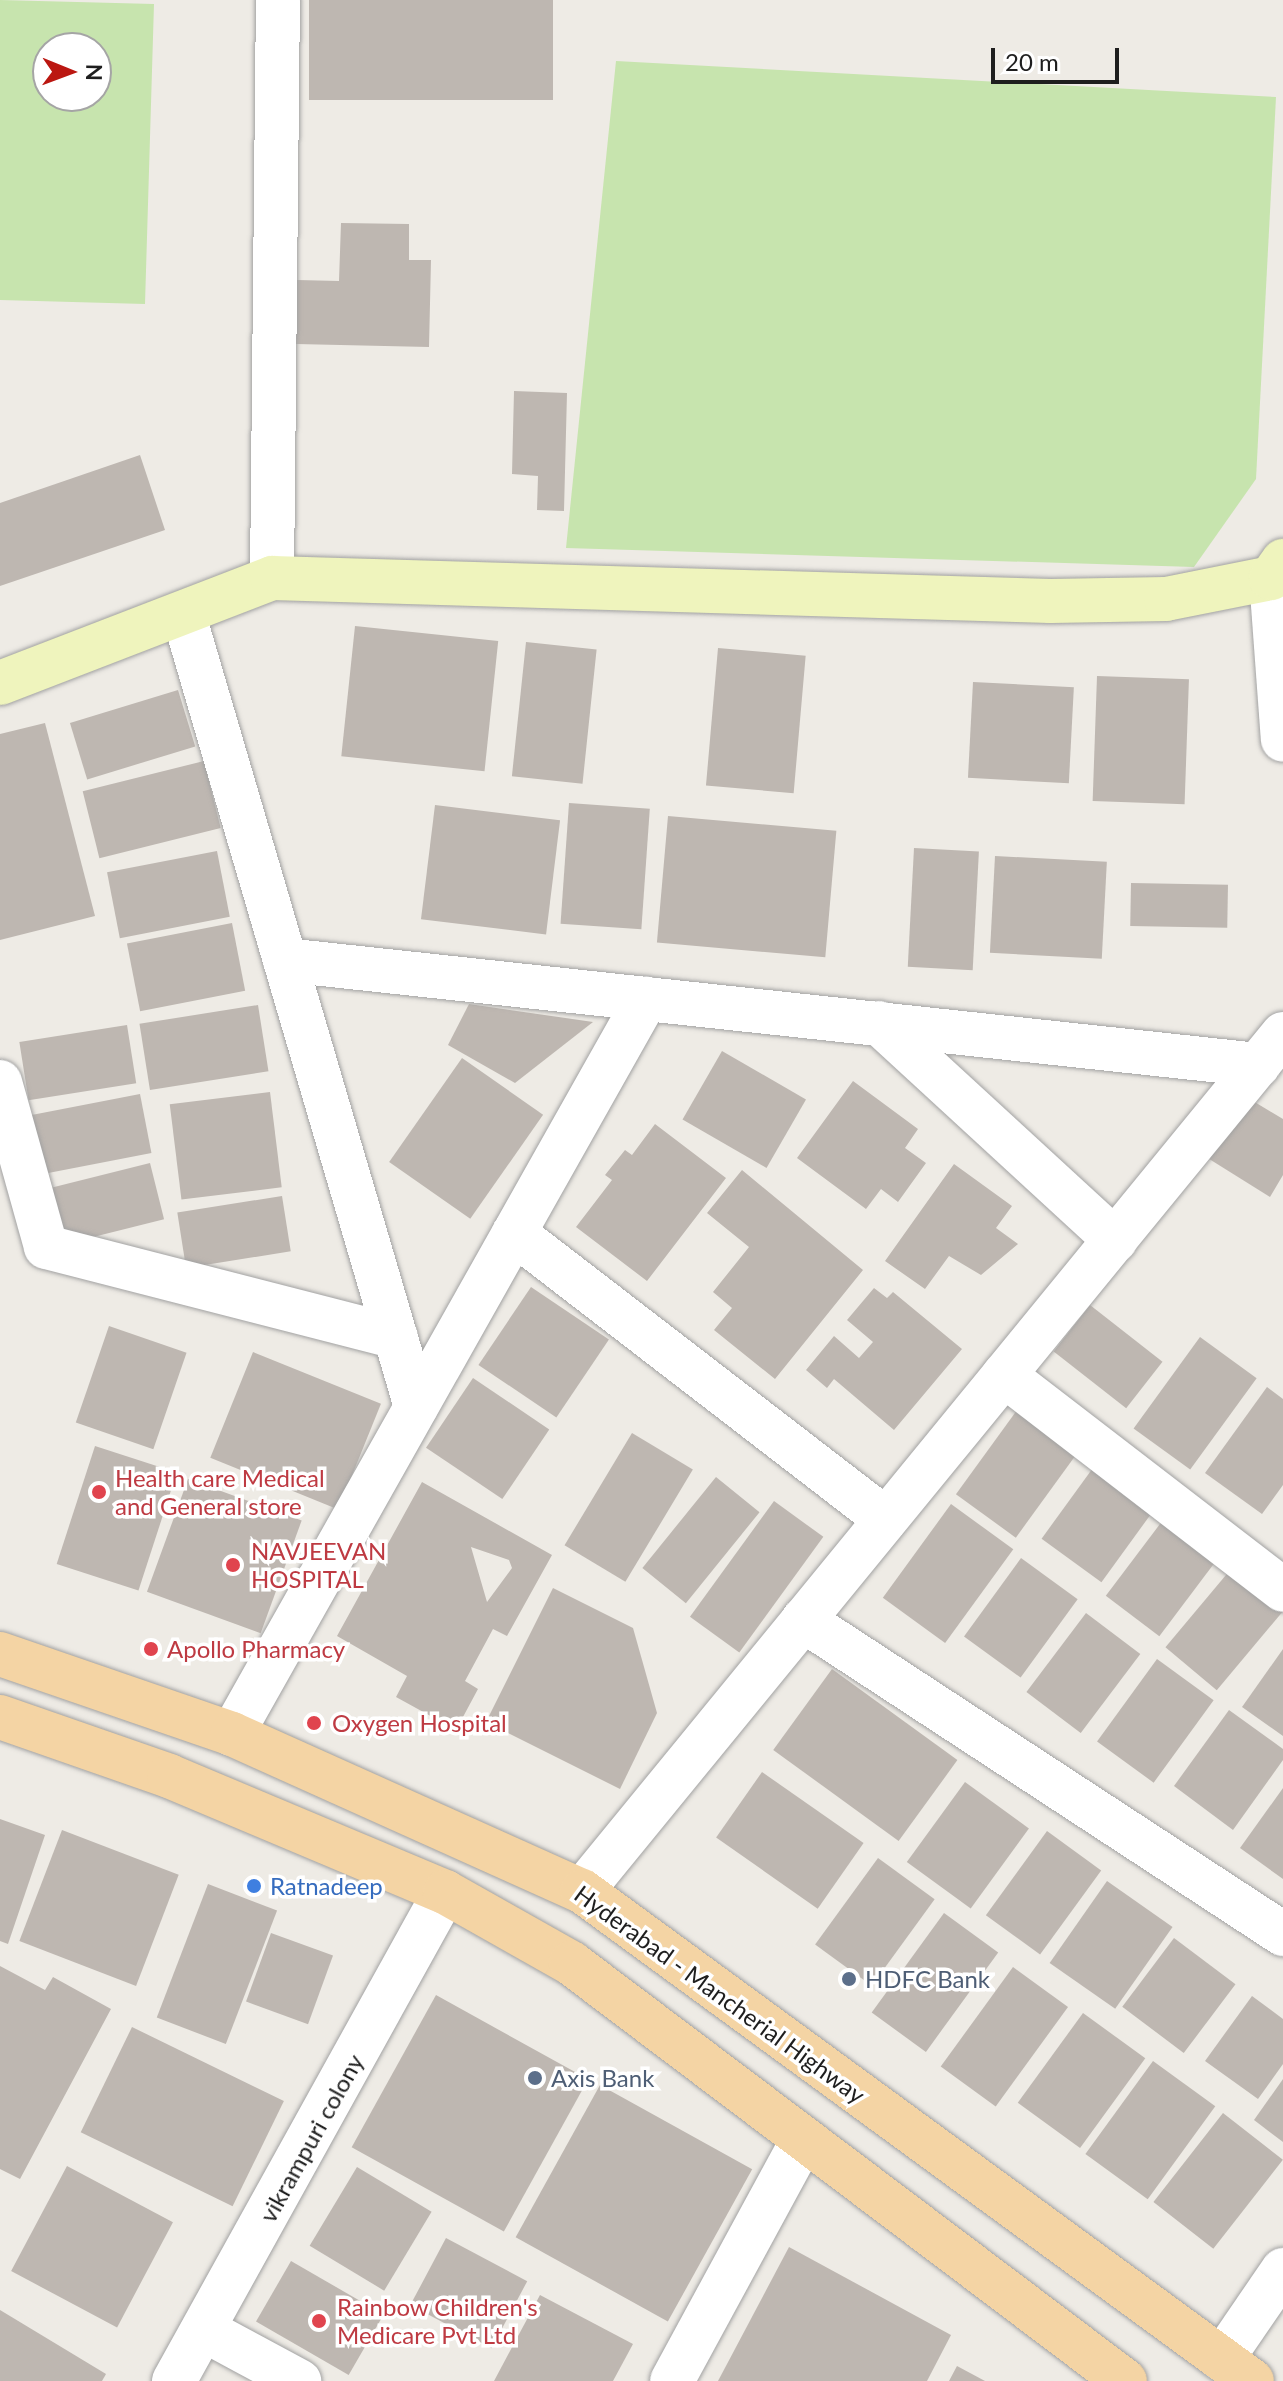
<!DOCTYPE html>
<style>
body{margin:0}
#map{position:relative;width:1283px;height:2381px;overflow:hidden;background:#eeebe5;font-family:Lato,sans-serif}
div>[style]{position:absolute}
.grass>*{inset:0;background:#c7e4ae}
.building>*{inset:0;background:#beb7b1;transform-origin:0 0}
.roads{filter:drop-shadow(0 0 2px #a2a2a2) drop-shadow(0 0 2px #a2a2a2)}
.street>*{height:44px;margin:-22px;padding:0 22px;transform-origin:22px;border-radius:22px;background:#fff}
.secondary>*{height:44px;margin:-22px;padding:0 22px;transform-origin:22px;border-radius:22px;background:#eff4bd}
.primary>*{height:44px;margin:-22px;padding:0 22px;transform-origin:22px;border-radius:22px;background:#f4d4a4}
.dots>*{width:22px;height:22px;translate:-50% -50%;box-sizing:border-box;border:4px solid #fff;border-radius:50%}
span{translate:-50% -50%;white-space:nowrap;text-align:center;line-height:1.15;-webkit-text-stroke:7px #fff;paint-order:stroke}
.health-label{font-size:24px;color:#be3a42}
.left{translate:0 -50%;text-align:left}
.shop-label{font-size:24px;color:#366cbe}
.service-label{font-size:24px;color:#4e5e75}
.street-label{font-size:24px;color:#1e1e1e}
.north{position:absolute;left:32px;top:32px;width:80px;height:80px;box-sizing:border-box;background:#fff;border:2px solid #a5a5a5;border-radius:50%;rotate:91deg;font-size:22px;font-weight:700;line-height:32px;text-align:center;color:#1e1e1e}
.north::after{content:'';display:block;margin:auto;width:28px;height:36px;background:#bb1711;clip-path:polygon(50% 0,100% 100%,50% 72%,0 100%)}
.scale{position:absolute;left:991px;top:48px;width:128px;height:36px;box-sizing:border-box;border:4px solid #1e1e1e;border-top:0;padding-left:10px;font-size:24px;line-height:28px;white-space:nowrap;color:#1e1e1e;-webkit-text-stroke:6px #fff;paint-order:stroke}
</style>
<div id="map">
<div class="grass">
<i style="clip-path:polygon(evenodd,0 0,154px 4px,145px 304px,0 300px,0 0,96px 48px,96px 96px,48px 96px,48px 48px,96px 48px)"></i>
<i style="clip-path:polygon(616px 61px,1276px 97px,1256px 479px,1194px 567px,566px 548px)"></i>
</div>
<div class="building">
<i style="left:309px;top:0;width:244px;height:100px"></i>
<i style="clip-path:polygon(341px 223px,409px 224px,409px 260px,431px 260px,429px 347px,296px 344px,297px 280px,339px 281px)"></i>
<i style="clip-path:polygon(514px 391px,567px 393px,564px 511px,537px 510px,538px 476px,512px 474px)"></i>
<i style="clip-path:polygon(140px 455px,165px 530px,0 586px,0 503px)"></i>
<i style="left:355px;top:626px;width:144px;height:131px;rotate:6deg"></i>
<i style="left:526px;top:642px;width:71px;height:135px;rotate:6deg"></i>
<i style="left:718px;top:648px;width:88px;height:138px;rotate:5deg"></i>
<i style="left:1097px;top:676px;width:92px;height:125px;rotate:2deg"></i>
<i style="left:973px;top:682px;width:101px;height:96px;rotate:3deg"></i>
<i style="left:178px;top:690px;width:59px;height:113px;rotate:73deg"></i>
<i style="clip-path:polygon(45px 723px,95px 916px,0 940px,0 734px)"></i>
<i style="left:204px;top:761px;width:69px;height:125px;rotate:76deg"></i>
<i style="left:569px;top:803px;width:81px;height:121px;rotate:4deg"></i>
<i style="left:435px;top:805px;width:126px;height:115px;rotate:7deg"></i>
<i style="left:668px;top:816px;width:169px;height:127px;rotate:5deg"></i>
<i style="left:914px;top:848px;width:65px;height:119px;rotate:3deg"></i>
<i style="left:217px;top:851px;width:67px;height:112px;rotate:79deg"></i>
<i style="left:995px;top:856px;width:112px;height:97px;rotate:3deg"></i>
<i style="left:1131px;top:883px;width:97px;height:43px;rotate:1deg"></i>
<i style="left:232px;top:923px;width:69px;height:107px;rotate:79deg"></i>
<i style="clip-path:polygon(469px 1004px,593px 1022px,515px 1083px,448px 1045px)"></i>
<i style="left:258px;top:1005px;width:67px;height:120px;rotate:81deg"></i>
<i style="left:127px;top:1025px;width:59px;height:109px;rotate:81deg"></i>
<i style="left:722px;top:1051px;width:97px;height:79px;rotate:30deg"></i>
<i style="left:462px;top:1058px;width:99px;height:127px;rotate:35deg"></i>
<i style="clip-path:polygon(853px 1081px,918px 1129px,905px 1148px,926px 1163px,898px 1202px,881px 1189px,866px 1209px,797px 1158px)"></i>
<i style="left:270px;top:1092px;width:96px;height:101px;rotate:83deg"></i>
<i style="left:140px;top:1094px;width:60px;height:113px;rotate:79deg"></i>
<i style="clip-path:polygon(1243px 1095px,1283px 1119px,1283px 1175px,1270px 1197px,1206px 1157px)"></i>
<i style="clip-path:polygon(655px 1124px,726px 1178px,647px 1281px,576px 1227px,612px 1180px,605px 1175px,625px 1150px,632px 1155px)"></i>
<i style="left:150px;top:1163px;width:58px;height:108px;rotate:76deg"></i>
<i style="clip-path:polygon(954px 1164px,1012px 1206px,996px 1228px,1018px 1244px,981px 1275px,949px 1256px,925px 1289px,885px 1261px)"></i>
<i style="clip-path:polygon(742px 1170px,863px 1270px,775px 1379px,714px 1330px,732px 1308px,713px 1292px,749px 1247px,707px 1213px)"></i>
<i style="left:282px;top:1196px;width:56px;height:106px;rotate:81deg"></i>
<i style="left:531px;top:1287px;width:94px;height:94px;rotate:34deg"></i>
<i style="clip-path:polygon(874px 1288px,887px 1298px,893px 1292px,962px 1349px,894px 1430px,834px 1379px,827px 1388px,806px 1370px,834px 1336px,859px 1358px,873px 1342px,847px 1320px)"></i>
<i style="left:1090px;top:1305px;width:92px;height:59px;rotate:38deg"></i>
<i style="left:109px;top:1326px;width:82px;height:102px;rotate:19deg"></i>
<i style="left:1200px;top:1337px;width:70px;height:113px;rotate:36deg"></i>
<i style="left:253px;top:1352px;width:138px;height:114px;rotate:22deg"></i>
<i style="left:473px;top:1378px;width:92px;height:84px;rotate:34deg"></i>
<i style="clip-path:polygon(1267px 1387px,1283px 1399px,1283px 1485px,1262px 1514px,1205px 1473px)"></i>
<i style="left:1020px;top:1406px;width:74px;height:109px;rotate:36deg"></i>
<i style="left:632px;top:1433px;width:71px;height:131px;rotate:31deg"></i>
<i style="left:95px;top:1446px;width:86px;height:124px;rotate:18deg"></i>
<i style="left:1098px;top:1461px;width:74px;height:96px;rotate:36deg"></i>
<i style="left:716px;top:1477px;width:56px;height:117px;rotate:39deg"></i>
<i style="left:188px;top:1479px;width:121px;height:120px;rotate:20deg"></i>
<i style="clip-path:polygon(evenodd,422px 1482px,552px 1555px,507px 1636px,493px 1629px,465px 1681px,478px 1689px,456px 1730px,396px 1697px,407px 1676px,337px 1636px,422px 1482px,471px 1547px,509px 1560px,512px 1568px,487px 1602px,471px 1547px)"></i>
<i style="left:774px;top:1501px;width:61px;height:143px;rotate:36deg"></i>
<i style="left:951px;top:1504px;width:77px;height:116px;rotate:36deg"></i>
<i style="left:1166px;top:1516px;width:67px;height:100px;rotate:37deg"></i>
<i style="left:1021px;top:1558px;width:70px;height:97px;rotate:36deg"></i>
<i style="left:1231px;top:1569px;width:67px;height:102px;rotate:40deg"></i>
<i style="clip-path:polygon(553px 1588px,633px 1628px,657px 1713px,620px 1789px,486px 1722px)"></i>
<i style="left:1086px;top:1613px;width:68px;height:99px;rotate:37deg"></i>
<i style="clip-path:polygon(1283px 1649px,1283px 1736px,1242px 1707px)"></i>
<i style="left:1157px;top:1659px;width:70px;height:102px;rotate:36deg"></i>
<i style="left:832px;top:1669px;width:155px;height:100px;rotate:36deg"></i>
<i style="clip-path:polygon(1229px 1710px,1283px 1749px,1283px 1760px,1233px 1830px,1174px 1786px)"></i>
<i style="left:762px;top:1772px;width:124px;height:80px;rotate:35deg"></i>
<i style="left:965px;top:1782px;width:79px;height:99px;rotate:36deg"></i>
<i style="clip-path:polygon(1283px 1788px,1283px 1879px,1240px 1848px)"></i>
<i style="clip-path:polygon(0 1819px,45px 1835px,8px 1944px,0 1941px)"></i>
<i style="left:62px;top:1830px;width:125px;height:119px;rotate:21deg"></i>
<i style="left:1047px;top:1831px;width:67px;height:104px;rotate:36deg"></i>
<i style="left:878px;top:1858px;width:70px;height:107px;rotate:36deg"></i>
<i style="left:1107px;top:1881px;width:80px;height:100px;rotate:35deg"></i>
<i style="left:208px;top:1884px;width:74px;height:143px;rotate:21deg"></i>
<i style="left:944px;top:1913px;width:67px;height:123px;rotate:36deg"></i>
<i style="left:271px;top:1933px;width:66px;height:73px;rotate:20deg"></i>
<i style="left:1174px;top:1938px;width:77px;height:86px;rotate:37deg"></i>
<i style="clip-path:polygon(0 1966px,45px 1990px,53px 1977px,111px 2009px,20px 2179px,0 2169px)"></i>
<i style="left:1013px;top:1967px;width:68px;height:123px;rotate:36deg"></i>
<i style="left:436px;top:1995px;width:174px;height:174px;rotate:29deg"></i>
<i style="clip-path:polygon(1252px 1996px,1283px 2019px,1283px 2064px,1258px 2099px,1205px 2061px)"></i>
<i style="left:1083px;top:2013px;width:77px;height:111px;rotate:36deg"></i>
<i style="left:132px;top:2027px;width:169px;height:117px;rotate:26deg"></i>
<i style="left:1153px;top:2061px;width:77px;height:115px;rotate:36deg"></i>
<i style="clip-path:polygon(1283px 2079px,1283px 2142px,1254px 2120px)"></i>
<i style="left:600px;top:2085px;width:174px;height:174px;rotate:29deg"></i>
<i style="left:1223px;top:2113px;width:76px;height:113px;rotate:38deg"></i>
<i style="left:67px;top:2166px;width:120px;height:119px;rotate:28deg"></i>
<i style="left:357px;top:2167px;width:87px;height:92px;rotate:31deg"></i>
<i style="left:446px;top:2238px;width:92px;height:76px;rotate:28deg"></i>
<i style="clip-path:polygon(789px 2247px,951px 2335px,927px 2381px,718px 2381px)"></i>
<i style="left:291px;top:2261px;width:107px;height:70px;rotate:30deg"></i>
<i style="clip-path:polygon(540px 2295px,633px 2344px,613px 2381px,494px 2381px)"></i>
<i style="clip-path:polygon(0 2310px,106px 2374px,102px 2381px,0 2381px)"></i>
<i style="clip-path:polygon(957px 2366px,985px 2381px,949px 2381px)"></i>
</div>
<div class="roads">
<div class="street">
<i style="left:272px;top:578px;width:578px;rotate:-89.41deg"></i>
<i style="left:1271px;top:578px;width:162px;rotate:85.8deg"></i>
<i style="left:184px;top:616px;width:824px;rotate:73.65deg"></i>
<i style="left:285px;top:960px;width:979px;rotate:6.16deg"></i>
<i style="left:879px;top:1023px;width:321px;rotate:42.6deg"></i>
<i style="left:0;top:1082px;width:171px;rotate:74.4deg"></i>
<i style="left:46px;top:1247px;width:361px;rotate:14.4deg"></i>
<i style="left:514px;top:1233px;width:469px;rotate:37.6deg"></i>
<i style="left:1004px;top:1375px;width:352px;rotate:37.6deg"></i>
<i style="left:803px;top:1620px;width:574px;rotate:33.19deg"></i>
<i style="left:232px;top:1734px;width:844px;rotate:-60.61deg"></i>
<i style="left:582px;top:1891px;width:1107px;rotate:-50.72deg"></i>
<i style="left:206px;top:2331px;width:106px;rotate:28.3deg"></i>
<i style="left:1222px;top:2359px;width:108px;rotate:-55.6deg"></i>
<i style="left:174px;top:2381px;width:559px;rotate:-61.01deg"></i>
<i style="left:672px;top:2381px;width:274px;rotate:-61.5deg"></i>
</div>
<div class="secondary">
<i style="left:0;top:683px;width:292px;rotate:-21.1deg"></i>
<i style="left:272px;top:578px;width:779px;rotate:1.69deg"></i>
<i style="left:1051px;top:601px;width:115px;rotate:-1deg"></i>
<i style="left:1166px;top:599px;width:107px;rotate:-11.3deg"></i>
<i style="left:1271px;top:578px;width:21px;rotate:-55deg"></i>
</div>
<div class="primary">
<i style="left:0;top:1654px;width:245px;rotate:19deg"></i>
<i style="left:232px;top:1734px;width:384px;rotate:24.2deg"></i>
<i style="left:582px;top:1891px;width:830px;rotate:36.18deg"></i>
<i style="left:0;top:1717px;width:179px;rotate:19.2deg"></i>
<i style="left:169px;top:1776px;width:299px;rotate:22.8deg"></i>
<i style="left:445px;top:1892px;width:145px;rotate:29.4deg"></i>
<i style="left:571px;top:1963px;width:694px;rotate:37.04deg"></i>
</div>
</div>
<div class="dots">
<i style="left:99px;top:1492px;background:#e0444e"></i>
<i style="left:233px;top:1565px;background:#e0444e"></i>
<i style="left:151px;top:1649px;background:#e0444e"></i>
<i style="left:314px;top:1723px;background:#e0444e"></i>
<i style="left:254px;top:1886px;background:#3f7fe0"></i>
<i style="left:849px;top:1979px;background:#5c6f8a"></i>
<i style="left:535px;top:2078px;background:#5c6f8a"></i>
<i style="left:319px;top:2321px;background:#e0444e"></i>
</div>
<div class="health-label">
<span class="left" style="left:115px;top:1492px">Health care Medical<br>and General store</span>
<span class="left" style="left:251px;top:1565px">NAVJEEVAN<br>HOSPITAL</span>
<span class="left" style="left:167px;top:1649px">Apollo Pharmacy</span>
<span class="left" style="left:332px;top:1723px">Oxygen Hospital</span>
<span class="left" style="left:337px;top:2321px">Rainbow Children's<br>Medicare Pvt Ltd</span>
</div>
<div class="shop-label">
<span class="left" style="left:270px;top:1886px">Ratnadeep</span>
</div>
<div class="service-label">
<span class="left" style="left:865px;top:1979px">HDFC Bank</span>
<span class="left" style="left:551px;top:2078px">Axis Bank</span>
</div>
<div class="street-label">
<span style="left:720px;top:1994px;rotate:36deg">Hyderabad - Mancherial Highway</span>
<span style="left:311px;top:2138px;rotate:-61deg">vikrampuri colony</span>
</div>
<div class="north">N</div>
<div class="scale">20 m</div>
</div>
